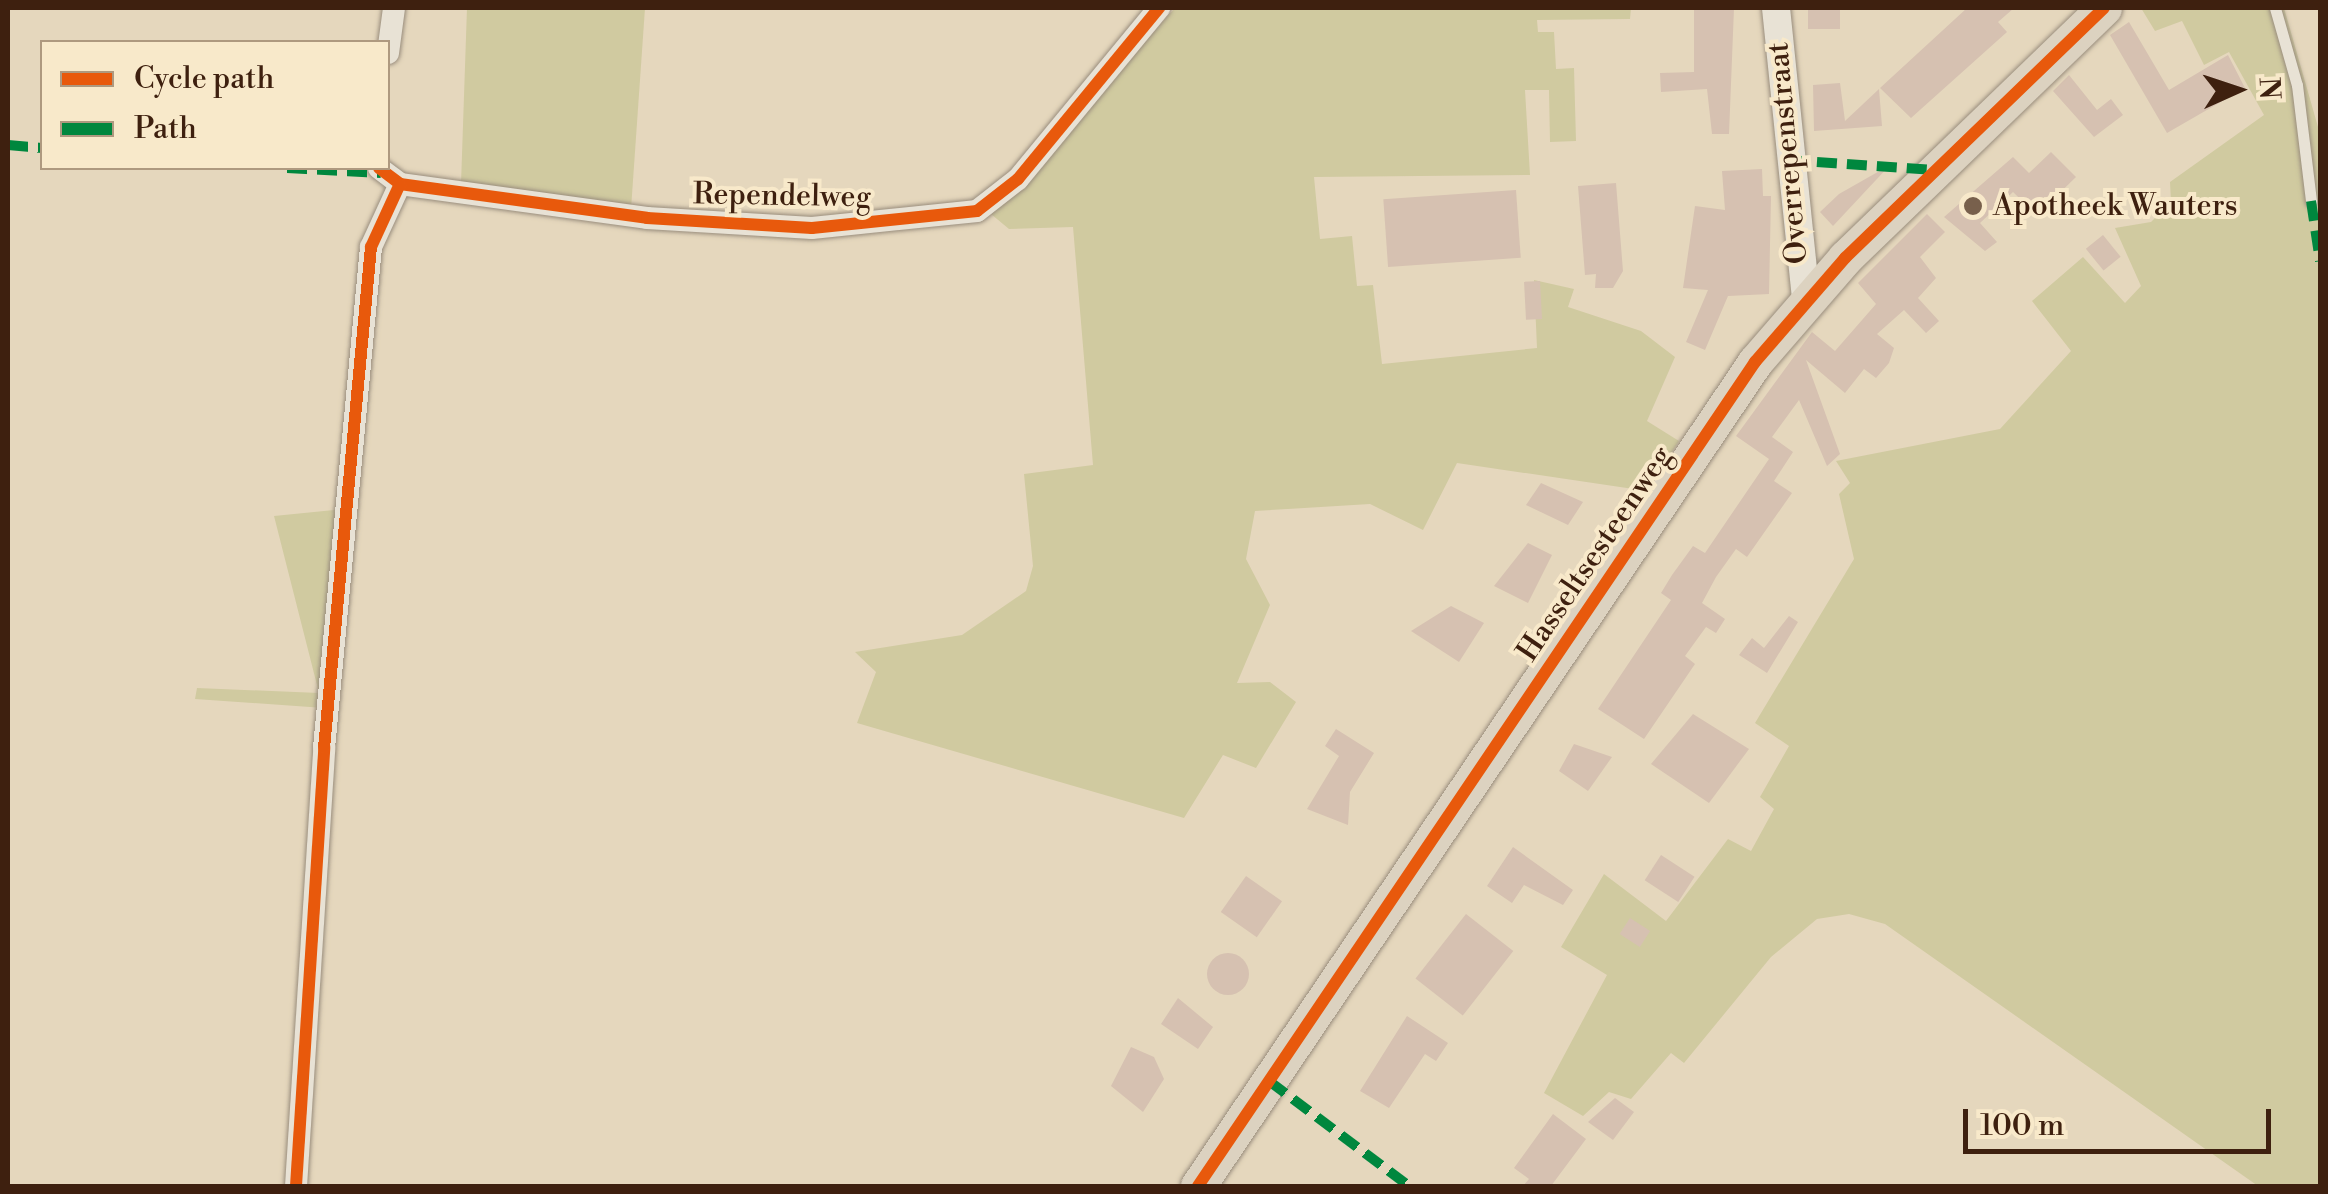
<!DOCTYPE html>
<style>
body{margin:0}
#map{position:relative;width:2328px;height:1194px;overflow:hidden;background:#e5d7bd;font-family:"Libre Bodoni",serif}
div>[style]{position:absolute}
.green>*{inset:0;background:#d0caa0}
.building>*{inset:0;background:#d6c1b1;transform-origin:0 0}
.round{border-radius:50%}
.roads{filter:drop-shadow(0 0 2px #998d7d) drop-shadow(0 0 2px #998d7d)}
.service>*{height:11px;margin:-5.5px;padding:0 5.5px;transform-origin:5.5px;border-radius:5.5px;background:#e8e2d5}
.minor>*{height:22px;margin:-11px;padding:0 11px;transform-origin:11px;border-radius:11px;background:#e8e2d5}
.tertiary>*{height:28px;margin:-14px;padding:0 14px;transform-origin:14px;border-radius:14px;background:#e8e2d5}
.primary>*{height:35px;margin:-17.5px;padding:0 17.5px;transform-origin:17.5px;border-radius:17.5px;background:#dcd2c0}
.quiet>*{height:10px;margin-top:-5px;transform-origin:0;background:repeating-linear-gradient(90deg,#00873e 0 20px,transparent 0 30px)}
.cycleway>*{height:12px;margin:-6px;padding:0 6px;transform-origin:6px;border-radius:6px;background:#e8590c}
.dots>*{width:28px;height:28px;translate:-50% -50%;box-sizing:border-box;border:5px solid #f8e9ca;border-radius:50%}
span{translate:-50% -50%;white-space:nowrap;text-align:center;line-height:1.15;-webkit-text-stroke:8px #f8e9ca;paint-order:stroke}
.street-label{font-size:30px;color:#3e200f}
.poi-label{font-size:30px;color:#3e200f}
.left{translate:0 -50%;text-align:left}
.frame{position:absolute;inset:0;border:10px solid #3e200f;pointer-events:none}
.legend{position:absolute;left:40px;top:40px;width:350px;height:130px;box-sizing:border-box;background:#f8e9ca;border:2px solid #ae997f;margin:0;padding:12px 18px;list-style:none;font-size:30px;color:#3e200f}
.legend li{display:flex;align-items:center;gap:20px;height:50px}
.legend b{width:50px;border:2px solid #ae997f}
.north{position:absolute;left:2188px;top:40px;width:100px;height:100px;-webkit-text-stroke:8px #f8e9ca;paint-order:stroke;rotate:87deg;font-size:28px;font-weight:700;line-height:40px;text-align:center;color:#3e200f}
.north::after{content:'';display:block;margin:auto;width:35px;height:45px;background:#3e200f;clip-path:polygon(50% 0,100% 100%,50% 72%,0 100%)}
.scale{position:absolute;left:1963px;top:1109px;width:308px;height:45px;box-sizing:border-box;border:5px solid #3e200f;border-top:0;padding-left:12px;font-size:30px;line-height:35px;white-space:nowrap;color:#3e200f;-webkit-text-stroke:8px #f8e9ca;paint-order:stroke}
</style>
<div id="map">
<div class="green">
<i style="clip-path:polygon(467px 8px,645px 8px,631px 209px,461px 184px)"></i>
<i style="clip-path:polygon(1175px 8px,1631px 8px,1630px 19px,1537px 20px,1538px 32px,1554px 32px,1556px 69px,1574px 68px,1576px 141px,1550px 142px,1549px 90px,1525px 90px,1530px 175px,1314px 177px,1320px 239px,1352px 236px,1357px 286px,1373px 285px,1382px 364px,1537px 348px,1534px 280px,1574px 289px,1568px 307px,1641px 331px,1675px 357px,1647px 421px,1679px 441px,1647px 491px,1457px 463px,1423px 530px,1370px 504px,1255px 511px,1246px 559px,1270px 605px,1237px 683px,1270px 682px,1296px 702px,1256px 768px,1223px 755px,1184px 818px,857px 723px,876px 672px,855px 652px,962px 635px,1026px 591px,1033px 566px,1024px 474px,1093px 465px,1073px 227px,1009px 229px,991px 214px)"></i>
<i style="clip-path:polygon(2141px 8px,2284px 8px,2320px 134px,2320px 1186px,2258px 1186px,1885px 924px,1849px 914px,1817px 919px,1771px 957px,1684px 1063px,1671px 1053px,1631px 1099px,1609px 1092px,1583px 1116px,1544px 1093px,1607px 975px,1561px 947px,1604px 874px,1666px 921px,1728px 839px,1751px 851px,1774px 809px,1760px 797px,1789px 746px,1755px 723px,1854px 559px,1839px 494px,1850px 483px,1836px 461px,2000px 429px,2071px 351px,2032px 301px,2083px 257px,2125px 303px,2141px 286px,2115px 228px,2151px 222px,2171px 202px,2170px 182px,2264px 115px,2229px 52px,2204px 65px,2182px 21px,2155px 31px)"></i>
<i style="clip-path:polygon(344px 509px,324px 708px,195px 699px,197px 688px,319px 693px,274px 516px)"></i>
</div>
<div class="building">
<i style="clip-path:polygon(1694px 8px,1734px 8px,1729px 134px,1712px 134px,1707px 89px,1661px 92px,1660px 73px,1694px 72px)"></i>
<i style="left:1808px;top:8px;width:32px;height:21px"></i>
<i style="clip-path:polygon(1967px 8px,2014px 8px,1998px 22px,2007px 32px,1911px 118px,1880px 88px)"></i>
<i style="clip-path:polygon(2129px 22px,2169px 90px,2228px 55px,2245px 88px,2167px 133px,2110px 35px)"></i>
<i style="clip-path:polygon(2069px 75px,2097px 110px,2111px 99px,2123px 115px,2094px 137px,2053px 91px)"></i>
<i style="clip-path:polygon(1840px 83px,1845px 121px,1879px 89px,1882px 126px,1814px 131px,1813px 85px)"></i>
<i style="clip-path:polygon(2051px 152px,2076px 177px,2037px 215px,2013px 192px,1980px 223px,1997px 242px,1985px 251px,1944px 217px,2013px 157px,2029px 173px)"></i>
<i style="clip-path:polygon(1890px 165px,1833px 226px,1820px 212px,1839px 194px)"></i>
<i style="clip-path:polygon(1762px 169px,1763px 196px,1771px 196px,1769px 294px,1728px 296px,1705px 350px,1686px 342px,1708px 290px,1683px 288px,1695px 206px,1725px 210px,1722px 171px)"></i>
<i style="clip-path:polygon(1616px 183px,1623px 271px,1613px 288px,1595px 288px,1596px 274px,1585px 275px,1578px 186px)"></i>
<i style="left:1516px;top:190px;width:68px;height:133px;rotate:86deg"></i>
<i style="clip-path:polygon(1927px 214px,1945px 232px,1920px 257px,1936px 278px,1918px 298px,1939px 321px,1926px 333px,1904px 310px,1877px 334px,1894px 348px,1889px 363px,1876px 378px,1864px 369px,1845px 393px,1806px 360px,1840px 454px,1827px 466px,1799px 400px,1772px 437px,1793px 452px,1774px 481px,1792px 493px,1747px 557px,1736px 549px,1716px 577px,1702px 603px,1725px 619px,1716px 633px,1706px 627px,1685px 656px,1695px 664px,1644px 739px,1598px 709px,1671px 600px,1661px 593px,1672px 575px,1693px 546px,1705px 553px,1769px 459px,1736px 436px,1812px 332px,1835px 351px,1876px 304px,1858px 283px)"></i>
<i style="left:2103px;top:235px;width:28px;height:22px;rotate:51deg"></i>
<i style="left:1540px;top:281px;width:38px;height:16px;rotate:87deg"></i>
<i style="clip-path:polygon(1541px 483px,1583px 502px,1568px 525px,1526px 505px)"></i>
<i style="clip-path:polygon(1528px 543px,1552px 555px,1528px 603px,1494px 586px)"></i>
<i style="clip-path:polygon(1451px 606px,1484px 623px,1459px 662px,1411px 631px)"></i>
<i style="clip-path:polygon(1789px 616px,1798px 622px,1767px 673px,1739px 655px,1752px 638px,1764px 648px)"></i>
<i style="clip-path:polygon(1693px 714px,1749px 749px,1709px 803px,1651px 764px)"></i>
<i style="clip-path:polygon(1336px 729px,1374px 753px,1350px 792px,1348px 825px,1307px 809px,1339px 756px,1325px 746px)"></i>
<i style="clip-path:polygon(1574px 744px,1612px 757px,1588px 791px,1559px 771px)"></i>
<i style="clip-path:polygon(1513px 847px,1573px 890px,1563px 905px,1524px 885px,1512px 903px,1487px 886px)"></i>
<i style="left:1661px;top:855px;width:40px;height:30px;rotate:33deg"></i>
<i style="left:1246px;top:876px;width:44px;height:44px;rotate:35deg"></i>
<i style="left:1466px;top:914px;width:60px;height:82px;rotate:38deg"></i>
<i style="left:1630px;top:918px;width:24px;height:19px;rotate:33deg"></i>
<i class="round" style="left:1207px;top:953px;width:42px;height:42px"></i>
<i style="clip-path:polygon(1178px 998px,1213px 1027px,1198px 1049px,1161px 1024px)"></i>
<i style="clip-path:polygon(1407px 1016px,1448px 1043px,1436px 1061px,1425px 1054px,1389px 1108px,1360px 1091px)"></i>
<i style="clip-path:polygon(1131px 1047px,1154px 1057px,1164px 1079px,1143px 1112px,1111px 1086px)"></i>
<i style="clip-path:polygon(1615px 1098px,1634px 1112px,1613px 1140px,1588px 1122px)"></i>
<i style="clip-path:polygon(1553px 1114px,1586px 1139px,1551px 1186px,1523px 1186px,1529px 1179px,1514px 1168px)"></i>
</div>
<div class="roads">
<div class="service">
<i style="left:2275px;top:8px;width:80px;rotate:74.1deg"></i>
<i style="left:2297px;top:85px;width:117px;rotate:83.1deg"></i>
</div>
<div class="minor">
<i style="left:388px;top:53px;width:45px;rotate:-82.4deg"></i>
<i style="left:379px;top:168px;width:26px;rotate:37deg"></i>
<i style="left:400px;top:184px;width:249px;rotate:7.8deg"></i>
<i style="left:647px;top:218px;width:165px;rotate:3.5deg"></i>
<i style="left:812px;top:228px;width:166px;rotate:-5.9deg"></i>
<i style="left:977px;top:211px;width:52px;rotate:-38deg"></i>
<i style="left:1018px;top:179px;width:222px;rotate:-50.5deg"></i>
<i style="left:296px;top:1186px;width:439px;rotate:-86.3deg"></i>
<i style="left:324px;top:748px;width:503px;rotate:-84.64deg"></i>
<i style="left:371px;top:247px;width:69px;rotate:-65.3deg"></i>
</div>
<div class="tertiary">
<i style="left:1776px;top:8px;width:291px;rotate:84.1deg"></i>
</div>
<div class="primary">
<i style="left:1198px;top:1186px;width:995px;rotate:-55.94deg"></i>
<i style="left:1755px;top:362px;width:138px;rotate:-49.1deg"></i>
<i style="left:1845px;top:258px;width:360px;rotate:-44deg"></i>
</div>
</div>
<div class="quiet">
<i style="left:8px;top:145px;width:34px;rotate:5deg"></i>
<i style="left:1787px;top:160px;width:148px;rotate:3.9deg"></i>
<i style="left:287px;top:168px;width:94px;rotate:3deg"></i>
<i style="left:2311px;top:201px;width:61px;rotate:81.5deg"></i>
<i style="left:1269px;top:1081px;width:175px;rotate:36.9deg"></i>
</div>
<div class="cycleway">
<i style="left:379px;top:168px;width:26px;rotate:37deg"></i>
<i style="left:400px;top:184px;width:249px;rotate:7.8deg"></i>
<i style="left:647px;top:218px;width:165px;rotate:3.5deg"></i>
<i style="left:812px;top:228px;width:166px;rotate:-5.9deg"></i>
<i style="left:977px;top:211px;width:52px;rotate:-38deg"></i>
<i style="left:1018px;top:179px;width:222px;rotate:-50.5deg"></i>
<i style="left:296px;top:1186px;width:439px;rotate:-86.3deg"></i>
<i style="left:324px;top:748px;width:503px;rotate:-84.64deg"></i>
<i style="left:371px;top:247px;width:69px;rotate:-65.3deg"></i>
<i style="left:1198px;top:1186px;width:995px;rotate:-55.94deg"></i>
<i style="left:1755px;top:362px;width:138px;rotate:-49.1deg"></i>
<i style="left:1845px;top:258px;width:360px;rotate:-44deg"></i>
</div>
<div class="dots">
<i style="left:1973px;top:206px;background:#78604c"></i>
</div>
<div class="street-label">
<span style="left:1788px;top:153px;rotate:-95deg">Overrepenstraat</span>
<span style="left:782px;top:196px;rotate:1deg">Rependelweg</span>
<span style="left:1595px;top:554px;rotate:-56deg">Hasseltsesteenweg</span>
</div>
<div class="poi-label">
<span class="left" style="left:1993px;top:206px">Apotheek Wauters</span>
</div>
<div class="frame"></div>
<ul class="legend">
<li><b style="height:12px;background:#e8590c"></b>Cycle path</li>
<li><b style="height:12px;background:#00873e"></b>Path</li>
</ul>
<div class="north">N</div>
<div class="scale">100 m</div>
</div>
